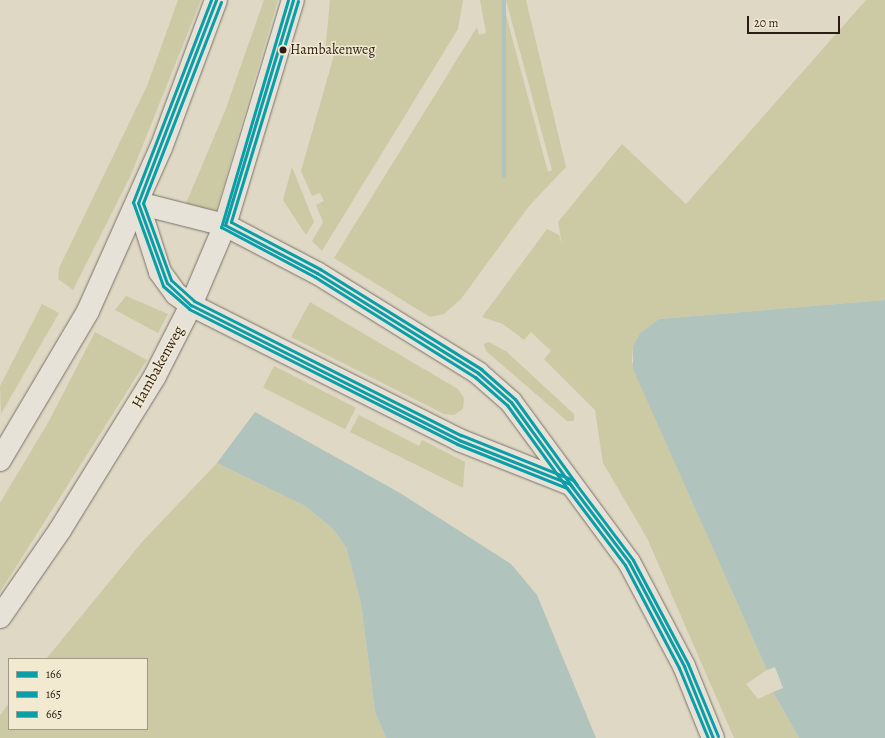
<!DOCTYPE html>
<style>
body{margin:0}
#map{position:relative;width:885px;height:738px;overflow:hidden;background:#dfd8c4;font-family:Alegreya,serif}
div>[style]{position:absolute}
.green>*{inset:0;background:#cccaa4;transform-origin:0 0}
.water>*{inset:0;background:#b0c3bc;transform-origin:0 0}
.roads{filter:drop-shadow(0 0 1px #787268) drop-shadow(0 0 1px #787268)}
.secondary>*{height:22px;margin:-11px;padding:0 11px;transform-origin:11px;border-radius:11px;background:#e6e2d8}
.bus-1>*{height:3px;margin:-1.5px;padding:0 1.5px;transform-origin:1.5px;border-radius:1.5px;background:#099ea8}
.bus-2>*{height:3px;margin:-1.5px;padding:0 1.5px;transform-origin:1.5px;border-radius:1.5px;background:#099ea8}
.bus-3>*{height:3px;margin:-1.5px;padding:0 1.5px;transform-origin:1.5px;border-radius:1.5px;background:#099ea8}
.dots>*{width:11px;height:11px;translate:-50% -50%;box-sizing:border-box;border:2px solid #f2e9d1;border-radius:50%}
span{translate:-50% -50%;white-space:nowrap;text-align:center;line-height:1.15;-webkit-text-stroke:3px #f2e9d1;paint-order:stroke}
.bus-label{font-size:14px;color:#2b1d16}
.left{translate:0 -50%;text-align:left}
.street-label{font-size:15px;color:#2b1d16}
.legend{position:absolute;left:8px;top:658px;width:140px;height:72px;box-sizing:border-box;background:#f2e9d1;border:1px solid #a29786;margin:0;padding:5px 7px;list-style:none;font-size:12px;color:#2b1d16}
.legend li{display:flex;align-items:center;gap:8px;height:20px}
.legend b{width:20px;border:1px solid #a29786}
.scale{position:absolute;left:747px;top:16px;width:93px;height:18px;box-sizing:border-box;border:2px solid #2b1d16;border-top:0;padding-left:5px;font-size:12px;line-height:14px;white-space:nowrap;color:#2b1d16;-webkit-text-stroke:3px #f2e9d1;paint-order:stroke}
</style>
<div id="map">
<div class="green">
<i style="clip-path:polygon(178px 0,201px 0,130px 177px,73px 290px,58px 279px,59px 268px,147px 86px)"></i>
<i style="clip-path:polygon(264px 0,278px 0,215px 214px,186px 204px,187px 201px,225px 111px)"></i>
<i style="clip-path:polygon(330px 0,463px 0,458px 29px,322px 251px,312px 241px,323px 222px,316px 205px,324px 201px,320px 193px,312px 196px,301px 171px,334px 55px,325px 52px)"></i>
<i style="clip-path:polygon(480px 0,502px 0,548px 172px,552px 170px,506px 0,526px 0,566px 167px,529px 206px,461px 299px,444px 314px,430px 317px,334px 258px,477px 27px,479px 35px,486px 33px)"></i>
<i style="clip-path:polygon(866px 0,885px 0,885px 300px,659px 319px,640px 333px,633px 346px,632px 361px,644px 393px,767px 670px,746px 684px,758px 699px,773px 692px,799px 738px,734px 738px,647px 538px,603px 463px,595px 410px,544px 359px,551px 351px,531px 332px,524px 340px,503px 324px,482px 317px,547px 229px,559px 235px,562px 244px,558px 222px,622px 144px,686px 204px)"></i>
<i style="clip-path:polygon(292px 167px,314px 222px,306px 235px,283px 200px)"></i>
<i style="clip-path:polygon(126px 296px,168px 314px,158px 333px,115px 310px)"></i>
<i style="clip-path:polygon(310px 302px,458px 389px,464px 398px,463px 409px,454px 415px,444px 414px,291px 337px)"></i>
<i style="clip-path:polygon(42px 304px,59px 313px,1px 414px,0 386px)"></i>
<i style="clip-path:polygon(95px 332px,147px 360px,0 592px,0 503px,49px 421px)"></i>
<i style="clip-path:polygon(489px 342px,507px 352px,574px 414px,574px 421px,567px 421px,486px 351px,484px 344px)"></i>
<i style="left:274px;top:366px;width:92px;height:24px;rotate:27deg"></i>
<i style="clip-path:polygon(359px 415px,419px 446px,422px 440px,465px 462px,463px 488px,350px 432px)"></i>
<i style="clip-path:polygon(217px 463px,305px 506px,333px 529px,346px 547px,361px 603px,375px 712px,386px 738px,0 738px,0 715px,9px 703px,9px 729px,147px 729px,147px 659px,46px 659px,142px 542px)"></i>
</div>
<div class="water">
<i style="left:502px;top:0;width:4px;height:178px"></i>
<i style="clip-path:polygon(885px 300px,885px 738px,799px 738px,773px 692px,783px 688px,775px 667px,767px 670px,633px 369px,633px 346px,640px 333px,659px 319px)"></i>
<i style="clip-path:polygon(255px 412px,400px 493px,511px 564px,537px 595px,596px 738px,386px 738px,375px 712px,361px 603px,346px 547px,333px 529px,305px 506px,217px 463px)"></i>
</div>
<div class="roads">
<div class="secondary">
<i style="left:138px;top:203px;width:90px;rotate:14.2deg"></i>
<i style="left:225px;top:225px;width:104px;rotate:27.6deg"></i>
<i style="left:317px;top:273px;width:190px;rotate:31.8deg"></i>
<i style="left:478px;top:373px;width:44px;rotate:41.3deg"></i>
<i style="left:511px;top:402px;width:199px;rotate:53.6deg"></i>
<i style="left:629px;top:562px;width:118px;rotate:62.1deg"></i>
<i style="left:684px;top:666px;width:78px;rotate:68.1deg"></i>
<i style="left:138px;top:203px;width:72px;rotate:72.3deg"></i>
<i style="left:160px;top:272px;width:27px;rotate:54deg"></i>
<i style="left:176px;top:294px;width:19px;rotate:36deg"></i>
<i style="left:191px;top:305px;width:300px;rotate:26.7deg"></i>
<i style="left:459px;top:440px;width:119px;rotate:21.6deg"></i>
<i style="left:0;top:460px;width:173px;rotate:-59.4deg"></i>
<i style="left:88px;top:311px;width:179px;rotate:-65.9deg"></i>
<i style="left:161px;top:148px;width:158px;rotate:-69.6deg"></i>
<i style="left:0;top:617px;width:106px;rotate:-55.4deg"></i>
<i style="left:60px;top:530px;width:181px;rotate:-58.3deg"></i>
<i style="left:155px;top:376px;width:80px;rotate:-63.1deg"></i>
<i style="left:191px;top:305px;width:87px;rotate:-67deg"></i>
<i style="left:225px;top:225px;width:235px;rotate:-73.2deg"></i>
</div>
</div>
<div class="bus-1">
<i style="left:216px;top:0;width:217px;rotate:111deg"></i>
<i style="left:138px;top:203px;width:85px;rotate:70.1deg"></i>
<i style="left:167px;top:283px;width:33px;rotate:43deg"></i>
<i style="left:191px;top:305px;width:300px;rotate:26.7deg"></i>
<i style="left:459px;top:440px;width:119px;rotate:21.6deg"></i>
<i style="left:570px;top:484px;width:98px;rotate:52.9deg"></i>
<i style="left:629px;top:562px;width:118px;rotate:62.1deg"></i>
<i style="left:684px;top:666px;width:78px;rotate:68.1deg"></i>
<i style="left:293px;top:0;width:235px;rotate:106.8deg"></i>
<i style="left:225px;top:225px;width:104px;rotate:27.6deg"></i>
<i style="left:317px;top:273px;width:190px;rotate:31.8deg"></i>
<i style="left:478px;top:373px;width:44px;rotate:41.3deg"></i>
<i style="left:511px;top:402px;width:106px;rotate:54.2deg"></i>
</div>
<div class="bus-2">
<i style="left:211px;top:0;width:217px;rotate:111.1deg"></i>
<i style="left:133px;top:202px;width:89px;rotate:70.3deg"></i>
<i style="left:163px;top:286px;width:35px;rotate:41deg"></i>
<i style="left:189px;top:309px;width:300px;rotate:26.7deg"></i>
<i style="left:457px;top:444px;width:118px;rotate:21.8deg"></i>
<i style="left:567px;top:488px;width:96px;rotate:53deg"></i>
<i style="left:625px;top:565px;width:116px;rotate:62.3deg"></i>
<i style="left:679px;top:668px;width:76px;rotate:67.5deg"></i>
<i style="left:288px;top:0;width:237px;rotate:106.4deg"></i>
<i style="left:221px;top:227px;width:106px;rotate:28deg"></i>
<i style="left:315px;top:277px;width:189px;rotate:32deg"></i>
<i style="left:475px;top:377px;width:43px;rotate:41.2deg"></i>
<i style="left:507px;top:405px;width:106px;rotate:54.2deg"></i>
</div>
<div class="bus-3">
<i style="left:298px;top:1px;width:231px;rotate:106.9deg"></i>
<i style="left:231px;top:222px;width:101px;rotate:27.8deg"></i>
<i style="left:320px;top:269px;width:190px;rotate:31.8deg"></i>
<i style="left:481px;top:369px;width:45px;rotate:41.4deg"></i>
<i style="left:515px;top:399px;width:106px;rotate:54.2deg"></i>
<i style="left:221px;top:2px;width:216px;rotate:111.2deg"></i>
<i style="left:143px;top:203px;width:82px;rotate:70deg"></i>
<i style="left:171px;top:280px;width:31px;rotate:42deg"></i>
<i style="left:194px;top:301px;width:299px;rotate:26.7deg"></i>
<i style="left:461px;top:435px;width:121px;rotate:21.9deg"></i>
<i style="left:573px;top:480px;width:100px;rotate:53.1deg"></i>
<i style="left:633px;top:560px;width:118px;rotate:62.1deg"></i>
<i style="left:688px;top:664px;width:78px;rotate:67.4deg"></i>
</div>
<div class="dots">
<i style="left:283px;top:50px;background:#2b1d16"></i>
</div>
<div class="bus-label">
<span class="left" style="left:290px;top:50px">Hambakenweg</span>
</div>
<div class="street-label">
<span style="left:158px;top:367px;rotate:-61deg">Hambakenweg</span>
</div>
<ul class="legend">
<li><b style="height:5px;background:#099ea8"></b>166</li>
<li><b style="height:5px;background:#099ea8"></b>165</li>
<li><b style="height:5px;background:#099ea8"></b>665</li>
</ul>
<div class="scale">20 m</div>
</div>
